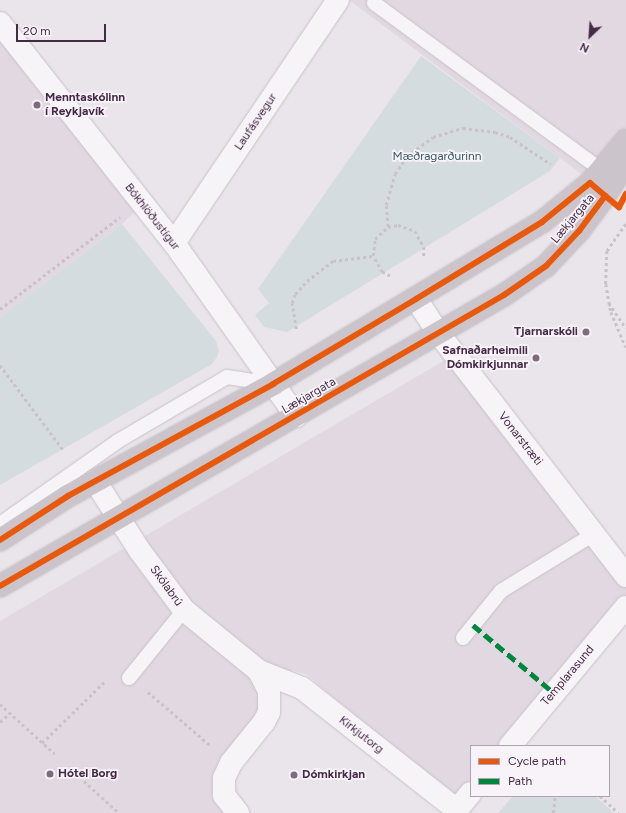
<!DOCTYPE html>
<meta charset="utf-8">
<style>
body{margin:0}
#map{position:relative;width:626px;height:813px;overflow:hidden;background:#eae5ea;font-family:Figtree,sans-serif}
div>[style]{position:absolute}
.built>*{inset:0;background:#e1d8e2}
.green>*{inset:0;background:#d5dcdf}
.path>*{height:2.5px;margin-top:-1.25px;transform-origin:0;background:repeating-linear-gradient(90deg,#c9c3c9 0 3px,transparent 0 6px)}
.roads{filter:drop-shadow(0 0 1px #c8c2c8) drop-shadow(0 0 1px #c8c2c8)}
.service>*{height:14px;margin:-7px;padding:0 7px;transform-origin:7px;border-radius:7px;background:#f7f4f7}
.minor>*{height:22px;margin:-11px;padding:0 11px;transform-origin:11px;border-radius:11px;background:#f7f4f7}
.secondary>*{height:22px;margin:-11px;padding:0 11px;transform-origin:11px;border-radius:11px;background:#cbc5cb}
.quiet>*{height:5px;margin-top:-2.5px;transform-origin:0;background:repeating-linear-gradient(90deg,#00873e 0 10px,transparent 0 15px)}
.cycleway>*{height:6px;margin:-3px;padding:0 3px;transform-origin:3px;border-radius:3px;background:#e8590c}
.dots>*{width:11px;height:11px;translate:-50% -50%;box-sizing:border-box;border:2px solid #f8f3f9;border-radius:50%}
span{translate:-50% -50%;white-space:nowrap;text-align:center;line-height:1.15;-webkit-text-stroke:3.5px #f8f3f9;paint-order:stroke}
.poi-label{font-size:12px;color:#442a45;font-weight:700}
.left{translate:0 -50%;text-align:left}
.right{translate:-100% -50%;text-align:right}
.street-label{font-size:12px;color:#442a45}
.park-label{font-size:12px;color:#375a61}
.legend{position:absolute;left:470px;top:745px;width:140px;height:52px;box-sizing:border-box;background:#f8f3f9;border:1px solid #b0a3b1;margin:0;padding:5px 7px;list-style:none;font-size:12px;color:#442a45}
.legend li{display:flex;align-items:center;gap:8px;height:20px}
.legend b{width:20px;border:1px solid #b0a3b1}
.north{position:absolute;left:570px;top:16px;width:40px;height:40px;-webkit-text-stroke:3px #f8f3f9;paint-order:stroke;rotate:205deg;font-size:11px;font-weight:700;line-height:16px;text-align:center;color:#442a45}
.north::after{content:'';display:block;margin:auto;width:14px;height:18px;background:#442a45;clip-path:polygon(50% 0,100% 100%,50% 72%,0 100%)}
.scale{position:absolute;left:16px;top:24px;width:90px;height:18px;box-sizing:border-box;border:2px solid #442a45;border-top:0;padding-left:5px;font-size:12px;line-height:14px;white-space:nowrap;color:#442a45;-webkit-text-stroke:3px #f8f3f9;paint-order:stroke}
</style>
<div id="map">
<div class="built">
<i style="clip-path:polygon(349px 0,626px 0,626px 127px,588px 179px)"></i>
<i style="clip-path:polygon(0 10px,147px 200px,122px 224px,0 317px)"></i>
<i style="clip-path:polygon(447px 359px,626px 585px,626px 600px,503px 746px,471px 746px,471px 785px,457px 801px,306px 674px,291px 670px,264px 701px,261px 713px,231px 754px,231px 813px,0 813px,0 621px)"></i>
</div>
<div class="green">
<i style="clip-path:polygon(421px 56px,560px 158px,550px 171px,287px 332px,264px 327px,255px 315px,269px 303px,258px 289px)"></i>
<i style="clip-path:polygon(122px 224px,216px 341px,219px 351px,217px 357px,212px 364px,0 485px,0 317px)"></i>
<i style="clip-path:polygon(513px 796px,595px 796px,614px 813px,498px 813px)"></i>
</div>
<div class="path">
<i style="left:626px;top:224px;width:33px;rotate:125deg"></i>
<i style="left:607px;top:251px;width:33px;rotate:92deg"></i>
<i style="left:606px;top:284px;width:28px;rotate:80deg"></i>
<i style="left:611px;top:312px;width:38px;rotate:67deg"></i>
<i style="left:388px;top:227px;width:22px;rotate:-95deg"></i>
<i style="left:386px;top:205px;width:32px;rotate:-74deg"></i>
<i style="left:395px;top:174px;width:22px;rotate:-56deg"></i>
<i style="left:407px;top:156px;width:32px;rotate:-36deg"></i>
<i style="left:433px;top:137px;width:31px;rotate:-17deg"></i>
<i style="left:463px;top:128px;width:32px;rotate:7deg"></i>
<i style="left:495px;top:132px;width:16px;rotate:18deg"></i>
<i style="left:510px;top:137px;width:49px;rotate:33.4deg"></i>
<i style="left:390px;top:276px;width:9px;rotate:-153deg"></i>
<i style="left:382px;top:272px;width:18px;rotate:-119deg"></i>
<i style="left:373px;top:256px;width:17px;rotate:-83deg"></i>
<i style="left:375px;top:239px;width:18px;rotate:-43deg"></i>
<i style="left:388px;top:227px;width:10px;rotate:-11deg"></i>
<i style="left:398px;top:225px;width:18px;rotate:19deg"></i>
<i style="left:415px;top:231px;width:18px;rotate:61deg"></i>
<i style="left:424px;top:247px;width:10px;rotate:90deg"></i>
<i style="left:609px;top:303px;width:30px;rotate:56deg"></i>
<i style="left:0;top:309px;width:151px;rotate:-37.5deg"></i>
<i style="left:296px;top:329px;width:26px;rotate:-99deg"></i>
<i style="left:292px;top:303px;width:9px;rotate:-72deg"></i>
<i style="left:295px;top:294px;width:18px;rotate:-47deg"></i>
<i style="left:307px;top:281px;width:33px;rotate:-38deg"></i>
<i style="left:333px;top:261px;width:40px;rotate:-7.1deg"></i>
<i style="left:0;top:365px;width:107px;rotate:53.3deg"></i>
<i style="left:148px;top:692px;width:83px;rotate:40.6deg"></i>
<i style="left:0;top:704px;width:74px;rotate:42.3deg"></i>
<i style="left:0;top:722px;width:13px;rotate:-42deg"></i>
<i style="left:42px;top:743px;width:90px;rotate:-44.5deg"></i>
<i style="left:84px;top:781px;width:47px;rotate:42.4deg"></i>
<i style="left:600px;top:796px;width:25px;rotate:42deg"></i>
<i style="left:553px;top:813px;width:17px;rotate:-83deg"></i>
</div>
<div class="roads">
<div class="service">
<i style="left:374px;top:3px;width:282px;rotate:36.3deg"></i>
<i style="left:0;top:524px;width:144px;rotate:-35.1deg"></i>
<i style="left:118px;top:441px;width:126px;rotate:-30.4deg"></i>
<i style="left:227px;top:377px;width:47px;rotate:8.7deg"></i>
<i style="left:463px;top:638px;width:60px;rotate:-51deg"></i>
<i style="left:501px;top:591px;width:109px;rotate:-31.5deg"></i>
<i style="left:129px;top:678px;width:87px;rotate:-51deg"></i>
</div>
<div class="minor">
<i style="left:0;top:23px;width:280px;rotate:51.7deg"></i>
<i style="left:174px;top:243px;width:212px;rotate:54.8deg"></i>
<i style="left:174px;top:243px;width:293px;rotate:-56deg"></i>
<i style="left:416px;top:299px;width:42px;rotate:56.7deg"></i>
<i style="left:439px;top:334px;width:306px;rotate:52.3deg"></i>
<i style="left:95px;top:481px;width:83px;rotate:57.3deg"></i>
<i style="left:140px;top:551px;width:74px;rotate:53.3deg"></i>
<i style="left:184px;top:610px;width:97px;rotate:39.1deg"></i>
<i style="left:259px;top:671px;width:46px;rotate:21.6deg"></i>
<i style="left:302px;top:688px;width:197px;rotate:38.2deg"></i>
<i style="left:510px;top:746px;width:181px;rotate:-50.2deg"></i>
<i style="left:238px;top:813px;width:23px;rotate:-128deg"></i>
<i style="left:224px;top:795px;width:17px;rotate:-90deg"></i>
<i style="left:224px;top:778px;width:17px;rotate:-65deg"></i>
<i style="left:231px;top:763px;width:53px;rotate:-51.2deg"></i>
<i style="left:264px;top:722px;width:11px;rotate:-63deg"></i>
<i style="left:269px;top:712px;width:21px;rotate:-90deg"></i>
<i style="left:269px;top:691px;width:22px;rotate:-117deg"></i>
<i style="left:454px;top:813px;width:26px;rotate:-50deg"></i>
</div>
<div class="secondary">
<i style="left:0;top:540px;width:81px;rotate:-32.9deg"></i>
<i style="left:68px;top:496px;width:234px;rotate:-28.6deg"></i>
<i style="left:273px;top:384px;width:314px;rotate:-31.1deg"></i>
<i style="left:542px;top:222px;width:62px;rotate:-39.1deg"></i>
<i style="left:590px;top:183px;width:56px;rotate:-50.1deg"></i>
<i style="left:0;top:586px;width:582px;rotate:-30deg"></i>
<i style="left:504px;top:295px;width:51px;rotate:-34.6deg"></i>
<i style="left:546px;top:266px;width:48px;rotate:-46.7deg"></i>
<i style="left:579px;top:231px;width:44px;rotate:-53.4deg"></i>
<i style="left:605px;top:196px;width:40px;rotate:-58deg"></i>
</div>
</div>
<div class="quiet">
<i style="left:473px;top:625px;width:106px;rotate:40deg"></i>
</div>
<div class="cycleway">
<i style="left:0;top:540px;width:81px;rotate:-32.9deg"></i>
<i style="left:68px;top:496px;width:234px;rotate:-28.6deg"></i>
<i style="left:273px;top:384px;width:166px;rotate:-30.7deg"></i>
<i style="left:416px;top:299px;width:148px;rotate:-31.4deg"></i>
<i style="left:542px;top:222px;width:62px;rotate:-39.1deg"></i>
<i style="left:590px;top:183px;width:38px;rotate:40deg"></i>
<i style="left:619px;top:207px;width:15px;rotate:-62deg"></i>
<i style="left:0;top:586px;width:582px;rotate:-30deg"></i>
<i style="left:504px;top:295px;width:51px;rotate:-34.6deg"></i>
<i style="left:546px;top:266px;width:48px;rotate:-46.7deg"></i>
<i style="left:579px;top:231px;width:44px;rotate:-53.4deg"></i>
</div>
<div class="dots">
<i style="left:37px;top:105px;background:#7e6b7f"></i>
<i style="left:586px;top:332px;background:#7e6b7f"></i>
<i style="left:536px;top:358px;background:#7e6b7f"></i>
<i style="left:50px;top:774px;background:#7e6b7f"></i>
<i style="left:294px;top:775px;background:#7e6b7f"></i>
</div>
<div class="poi-label">
<span class="left" style="left:45px;top:105px">Menntaskólinn<br>í Reykjavík</span>
<span class="right" style="left:578px;top:332px">Tjarnarskóli</span>
<span class="right" style="left:528px;top:358px">Safnaðarheimili<br>Dómkirkjunnar</span>
<span class="left" style="left:58px;top:774px">Hótel Borg</span>
<span class="left" style="left:302px;top:775px">Dómkirkjan</span>
</div>
<div class="street-label">
<span style="left:256px;top:122px;rotate:-56deg">Laufásvegur</span>
<span style="left:152px;top:217px;rotate:52deg">Bókhlöðustígur</span>
<span style="left:573px;top:219px;rotate:-50deg">Lækjargata</span>
<span style="left:309px;top:396px;rotate:-30deg">Lækjargata</span>
<span style="left:520px;top:439px;rotate:52deg">Vonarstræti</span>
<span style="left:166px;top:586px;rotate:54deg">Skólabrú</span>
<span style="left:568px;top:676px;rotate:-50deg">Templarasund</span>
<span style="left:361px;top:735px;rotate:38deg">Kirkjutorg</span>
</div>
<div class="park-label">
<span style="left:437px;top:157px">Mæðragarðurinn</span>
</div>
<ul class="legend">
<li><b style="height:5px;background:#e8590c"></b>Cycle path</li>
<li><b style="height:5px;background:#00873e"></b>Path</li>
</ul>
<div class="north">N</div>
<div class="scale">20 m</div>
</div>
